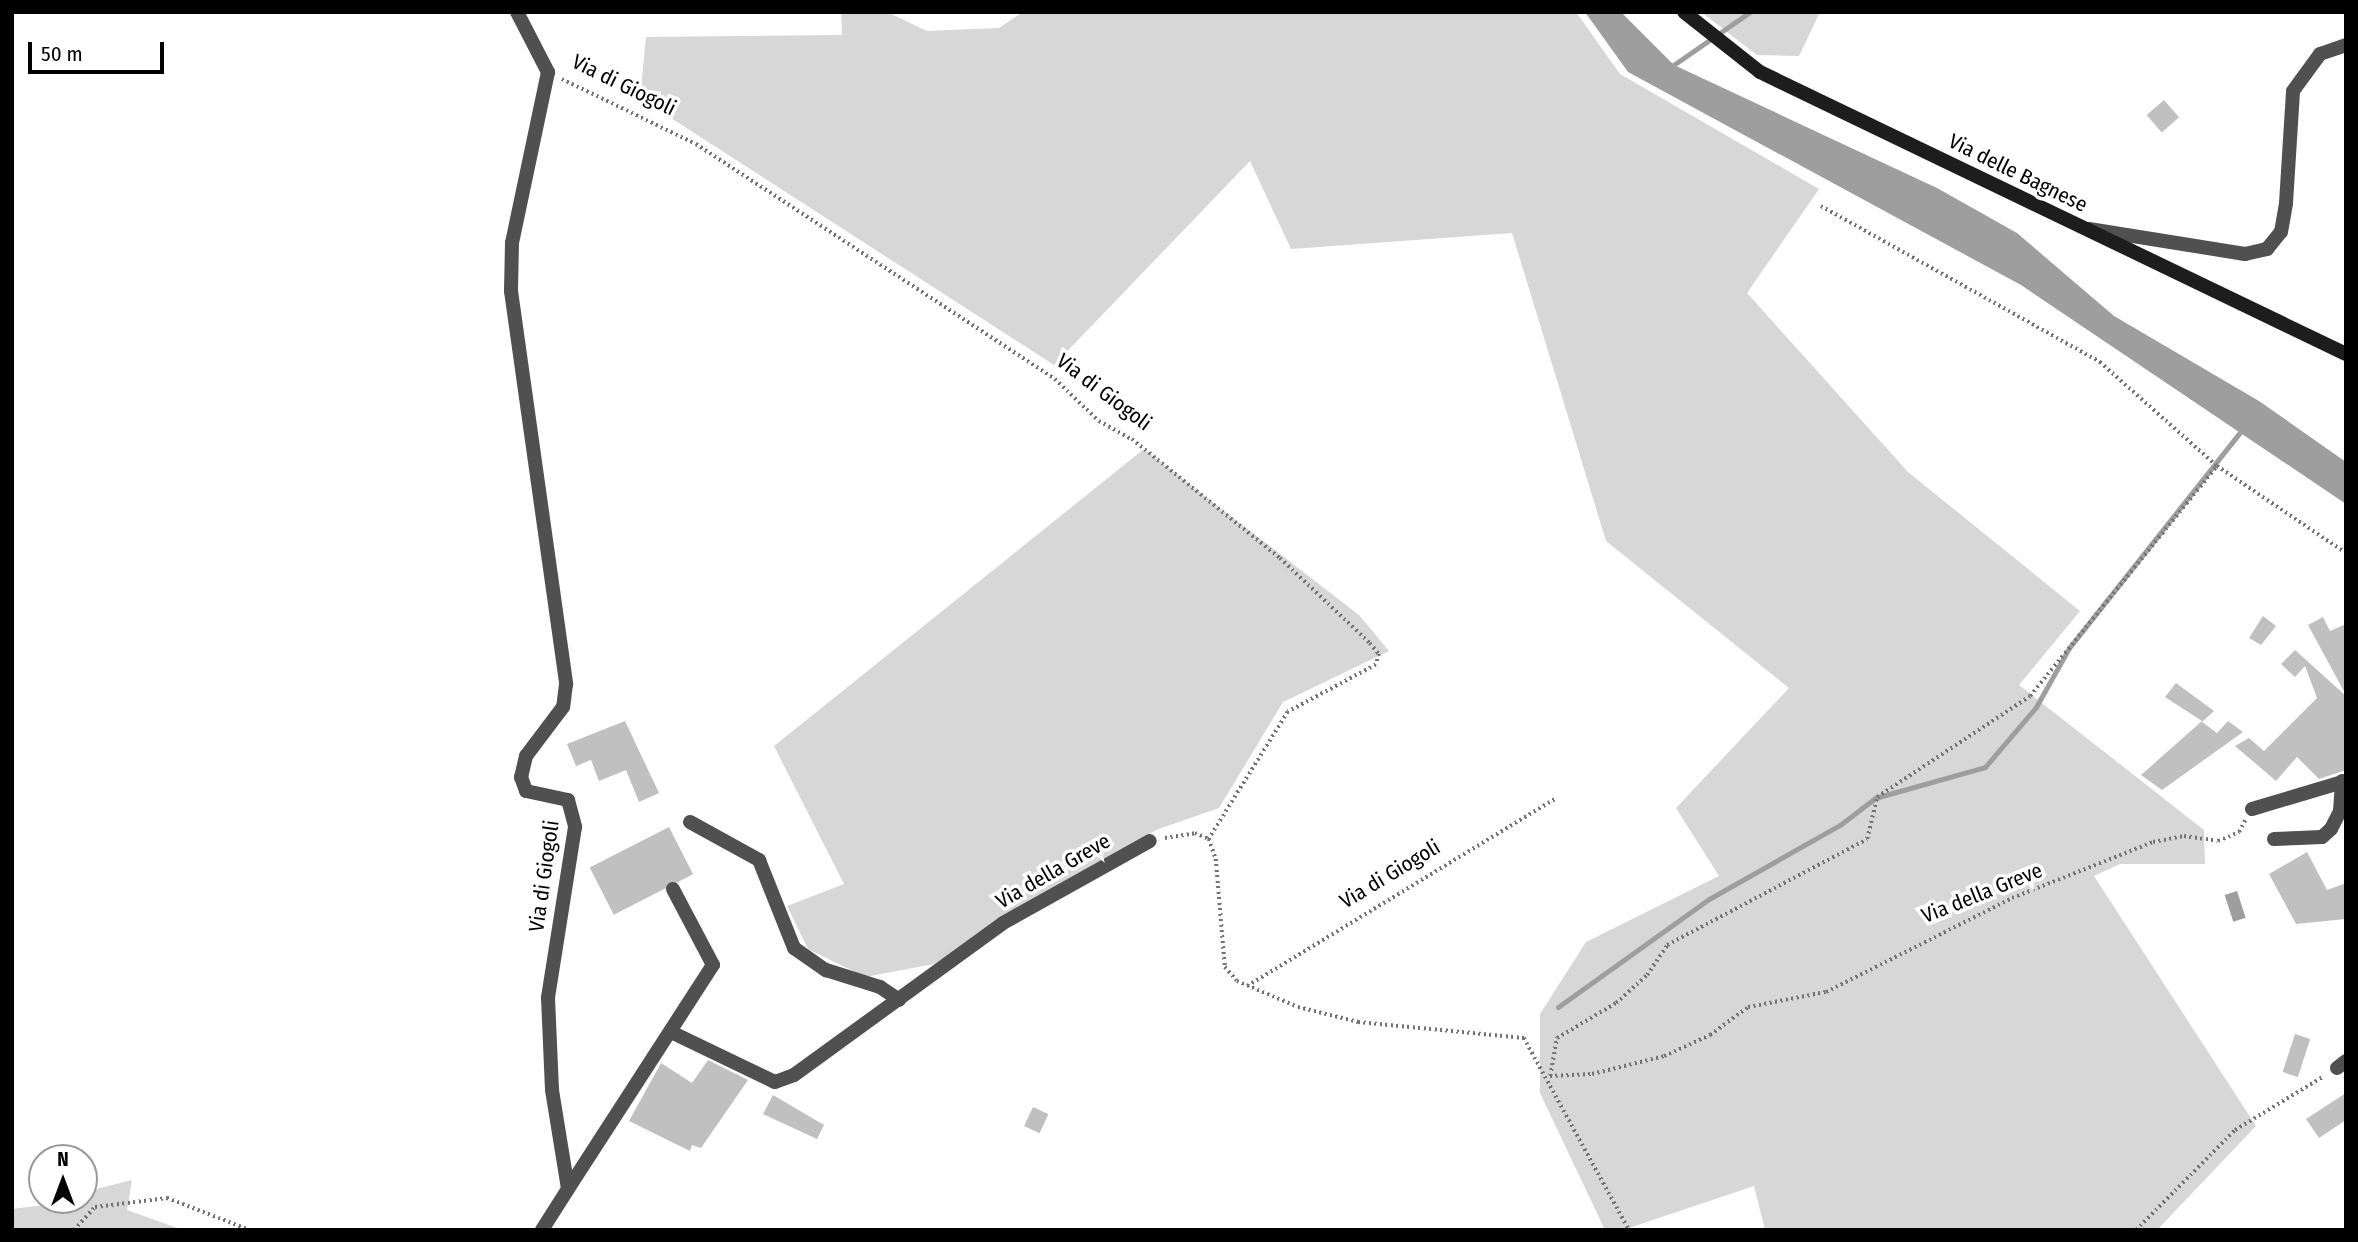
<!DOCTYPE html>
<style>
body{margin:0}
#map{position:relative;width:2358px;height:1242px;overflow:hidden;background:#fff;font-family:"Fira Sans Condensed",sans-serif}
div>[style]{position:absolute}
.green>*{inset:0;background:#d7d7d7}
.water>*{inset:0;background:#9e9e9e;transform-origin:0 0}
.stream>*{height:5px;margin:-2.5px;padding:0 2.5px;transform-origin:2.5px;border-radius:2.5px;background:#9e9e9e}
.building>*{inset:0;background:#c0c0c0;transform-origin:0 0}
.path>*{height:3.5px;margin-top:-1.75px;transform-origin:0;background:repeating-linear-gradient(90deg,#727272 0 2px,transparent 0 5.5px)}
.minor>*{height:14px;margin:-7px;padding:0 7px;transform-origin:7px;border-radius:7px;background:#505050}
.secondary>*{height:14px;margin:-7px;padding:0 7px;transform-origin:7px;border-radius:7px;background:#1d1d1d}
span{translate:-50% -50%;white-space:nowrap;text-align:center;line-height:1.15;-webkit-text-stroke:7px #fff;paint-order:stroke}
.street-label{font-size:21px;color:#000}
.frame{position:absolute;inset:0;border:14px solid #000;pointer-events:none}
.north{position:absolute;left:28px;top:1144px;width:70px;height:70px;box-sizing:border-box;background:#fff;border:2px solid #999;border-radius:50%;rotate:0deg;font-size:19px;font-weight:700;line-height:28px;text-align:center;color:#000}
.north::after{content:'';display:block;margin:auto;width:24px;height:32px;background:#000;clip-path:polygon(50% 0,100% 100%,50% 72%,0 100%)}
.scale{position:absolute;left:28px;top:42px;width:136px;height:32px;box-sizing:border-box;border:4px solid #000;border-top:0;padding-left:9px;font-size:21px;line-height:24px;white-space:nowrap;color:#000;-webkit-text-stroke:5px #fff;paint-order:stroke}
</style>
<div id="map">
<div class="green">
<i style="clip-path:polygon(841px 12px,887px 12px,927px 31px,999px 28px,1023px 12px,1576px 12px,1620px 74px,1819px 189px,1747px 293px,1908px 472px,2080px 611px,2019px 685px,2204px 830px,2205px 864px,2120px 864px,2094px 876px,2256px 1126px,2157px 1230px,1765px 1230px,1754px 1186px,1623px 1230px,1605px 1230px,1540px 1093px,1540px 1014px,1586px 942px,1719px 876px,1676px 808px,1789px 688px,1606px 541px,1512px 233px,1291px 249px,1250px 161px,1054px 365px,640px 98px,646px 37px,842px 35px)"></i>
<i style="clip-path:polygon(1701px 12px,1820px 12px,1799px 56px,1757px 55px)"></i>
<i style="clip-path:polygon(1144px 449px,1359px 615px,1389px 651px,1283px 702px,1219px 808px,1156px 830px,934px 964px,865px 977px,808px 949px,787px 906px,844px 884px,774px 746px)"></i>
<i style="clip-path:polygon(132px 1180px,127px 1210px,183px 1230px,12px 1230px,12px 1209px,84px 1200px,84px 1192px)"></i>
</div>
<div class="water">
<i style="clip-path:polygon(1585px 12px,1621px 12px,1674px 65px,1937px 188px,2017px 233px,2114px 316px,2259px 401px,2346px 462px,2346px 504px,2021px 285px,1628px 72px)"></i>
<i style="left:2237px;top:891px;width:28px;height:13px;rotate:72deg"></i>
</div>
<div class="stream">
<i style="left:1669px;top:68px;width:98px;rotate:-34.7deg"></i>
<i style="left:1558px;top:1007px;width:186px;rotate:-35.6deg"></i>
<i style="left:1709px;top:899px;width:150px;rotate:-29.5deg"></i>
<i style="left:1840px;top:825px;width:44px;rotate:-37.6deg"></i>
<i style="left:1875px;top:798px;width:114px;rotate:-15.7deg"></i>
<i style="left:1985px;top:767px;width:79px;rotate:-49.6deg"></i>
<i style="left:2036px;top:707px;width:68px;rotate:-60.8deg"></i>
<i style="left:2069px;top:648px;width:278px;rotate:-51.6deg"></i>
</div>
<div class="building">
<i style="left:2164px;top:100px;width:23px;height:23px;rotate:49deg"></i>
<i style="clip-path:polygon(2263px 616px,2276px 626px,2261px 645px,2249px 638px)"></i>
<i style="clip-path:polygon(2323px 617px,2330px 631px,2346px 624px,2346px 695px,2308px 625px)"></i>
<i style="clip-path:polygon(2295px 650px,2346px 696px,2346px 770px,2319px 779px,2297px 757px,2276px 781px,2235px 746px,2249px 738px,2264px 751px,2317px 698px,2305px 666px,2295px 677px,2281px 664px)"></i>
<i style="clip-path:polygon(2176px 683px,2214px 711px,2202px 722px,2217px 733px,2228px 721px,2243px 732px,2162px 790px,2141px 775px,2202px 721px,2165px 697px)"></i>
<i style="clip-path:polygon(625px 721px,659px 793px,639px 802px,626px 770px,599px 781px,591px 760px,576px 766px,567px 744px)"></i>
<i style="left:669px;top:827px;width:53px;height:89px;rotate:63deg"></i>
<i style="clip-path:polygon(2307px 852px,2327px 890px,2346px 883px,2346px 919px,2296px 924px,2269px 874px)"></i>
<i style="left:2295px;top:1034px;width:16px;height:40px;rotate:18deg"></i>
<i style="clip-path:polygon(708px 1060px,748px 1080px,701px 1148px,692px 1145px,690px 1151px,629px 1121px,661px 1063px,692px 1083px)"></i>
<i style="clip-path:polygon(2346px 1093px,2346px 1120px,2319px 1138px,2306px 1119px)"></i>
<i style="clip-path:polygon(773px 1095px,824px 1125px,817px 1139px,763px 1114px)"></i>
<i style="left:1033px;top:1107px;width:17px;height:21px;rotate:25deg"></i>
</div>
<div class="path">
<i style="left:562px;top:79px;width:149px;rotate:25.9deg"></i>
<i style="left:696px;top:144px;width:429px;rotate:33.2deg"></i>
<i style="left:1055px;top:379px;width:61px;rotate:43.7deg"></i>
<i style="left:1099px;top:421px;width:38px;rotate:29deg"></i>
<i style="left:1132px;top:439px;width:190px;rotate:38.8deg"></i>
<i style="left:1280px;top:558px;width:124px;rotate:43.4deg"></i>
<i style="left:1370px;top:643px;width:14px;rotate:51deg"></i>
<i style="left:1379px;top:654px;width:11px;rotate:105deg"></i>
<i style="left:1376px;top:665px;width:100px;rotate:151.9deg"></i>
<i style="left:1288px;top:712px;width:150px;rotate:121.9deg"></i>
<i style="left:1821px;top:206px;width:320px;rotate:29.2deg"></i>
<i style="left:2100px;top:362px;width:157px;rotate:41.6deg"></i>
<i style="left:2217px;top:466px;width:156px;rotate:34deg"></i>
<i style="left:1165px;top:838px;width:30px;rotate:-9deg"></i>
<i style="left:1195px;top:833px;width:15px;rotate:23deg"></i>
<i style="left:1209px;top:839px;width:21px;rotate:71deg"></i>
<i style="left:1216px;top:859px;width:108px;rotate:85.2deg"></i>
<i style="left:1225px;top:967px;width:18px;rotate:49deg"></i>
<i style="left:1237px;top:981px;width:66px;rotate:23.1deg"></i>
<i style="left:1298px;top:1007px;width:62px;rotate:14deg"></i>
<i style="left:1358px;top:1022px;width:167px;rotate:5.5deg"></i>
<i style="left:1524px;top:1038px;width:219px;rotate:61.3deg"></i>
<i style="left:1247px;top:986px;width:360px;rotate:-31.3deg"></i>
<i style="left:1550px;top:1076px;width:39px;rotate:-80deg"></i>
<i style="left:1557px;top:1038px;width:69px;rotate:-30.7deg"></i>
<i style="left:1616px;top:1003px;width:42px;rotate:-42.1deg"></i>
<i style="left:1647px;top:975px;width:36px;rotate:-56deg"></i>
<i style="left:1667px;top:945px;width:226px;rotate:-27.9deg"></i>
<i style="left:1867px;top:839px;width:43px;rotate:-76.6deg"></i>
<i style="left:1877px;top:797px;width:183px;rotate:-33.4deg"></i>
<i style="left:2030px;top:696px;width:296px;rotate:-50.9deg"></i>
<i style="left:1550px;top:1076px;width:42px;rotate:-2.7deg"></i>
<i style="left:1592px;top:1074px;width:74px;rotate:-14deg"></i>
<i style="left:1664px;top:1056px;width:51px;rotate:-24.5deg"></i>
<i style="left:1710px;top:1035px;width:47px;rotate:-36.4deg"></i>
<i style="left:1748px;top:1007px;width:79px;rotate:-10.9deg"></i>
<i style="left:1826px;top:992px;width:208px;rotate:-26.8deg"></i>
<i style="left:2012px;top:898px;width:152px;rotate:-21.7deg"></i>
<i style="left:2153px;top:842px;width:32px;rotate:-11deg"></i>
<i style="left:2184px;top:836px;width:34px;rotate:8deg"></i>
<i style="left:2218px;top:841px;width:23px;rotate:-23deg"></i>
<i style="left:2239px;top:832px;width:13px;rotate:-63deg"></i>
<i style="left:74px;top:1230px;width:31px;rotate:-48deg"></i>
<i style="left:95px;top:1207px;width:73px;rotate:-7.1deg"></i>
<i style="left:167px;top:1198px;width:89px;rotate:21.1deg"></i>
<i style="left:2136px;top:1230px;width:141px;rotate:-45.3deg"></i>
<i style="left:2235px;top:1130px;width:104px;rotate:-31.2deg"></i>
</div>
<div class="minor">
<i style="left:517px;top:12px;width:68px;rotate:62.7deg"></i>
<i style="left:548px;top:72px;width:175px;rotate:101.9deg"></i>
<i style="left:512px;top:243px;width:48px;rotate:91.2deg"></i>
<i style="left:511px;top:291px;width:397px;rotate:82deg"></i>
<i style="left:566px;top:684px;width:23px;rotate:97deg"></i>
<i style="left:563px;top:707px;width:61px;rotate:127.1deg"></i>
<i style="left:526px;top:756px;width:22px;rotate:103deg"></i>
<i style="left:521px;top:777px;width:15px;rotate:70deg"></i>
<i style="left:526px;top:791px;width:43px;rotate:12.1deg"></i>
<i style="left:568px;top:800px;width:28px;rotate:75deg"></i>
<i style="left:575px;top:827px;width:173px;rotate:99deg"></i>
<i style="left:548px;top:998px;width:92px;rotate:87.5deg"></i>
<i style="left:552px;top:1090px;width:100px;rotate:80.8deg"></i>
<i style="left:568px;top:1189px;width:49px;rotate:122.4deg"></i>
<i style="left:2089px;top:229px;width:158px;rotate:9.1deg"></i>
<i style="left:2245px;top:254px;width:23px;rotate:-13deg"></i>
<i style="left:2267px;top:249px;width:22px;rotate:-51deg"></i>
<i style="left:2281px;top:232px;width:29px;rotate:-80deg"></i>
<i style="left:2286px;top:203px;width:112px;rotate:-86.4deg"></i>
<i style="left:2293px;top:91px;width:46px;rotate:-53.9deg"></i>
<i style="left:2320px;top:54px;width:28px;rotate:-19deg"></i>
<i style="left:2252px;top:809px;width:98px;rotate:-16.6deg"></i>
<i style="left:690px;top:822px;width:79px;rotate:28.8deg"></i>
<i style="left:759px;top:860px;width:95px;rotate:68.3deg"></i>
<i style="left:794px;top:948px;width:39px;rotate:35deg"></i>
<i style="left:826px;top:970px;width:57px;rotate:17.5deg"></i>
<i style="left:880px;top:987px;width:23px;rotate:34deg"></i>
<i style="left:2274px;top:839px;width:48px;rotate:-2.4deg"></i>
<i style="left:2322px;top:837px;width:12px;rotate:-42deg"></i>
<i style="left:2331px;top:829px;width:20px;rotate:-63deg"></i>
<i style="left:2340px;top:811px;width:30px;rotate:-86deg"></i>
<i style="left:671px;top:1032px;width:115px;rotate:25.7deg"></i>
<i style="left:775px;top:1082px;width:20px;rotate:-20deg"></i>
<i style="left:794px;top:1075px;width:258px;rotate:-36deg"></i>
<i style="left:1003px;top:923px;width:168px;rotate:-29.2deg"></i>
<i style="left:2337px;top:1068px;width:11px;rotate:-38deg"></i>
<i style="left:568px;top:1189px;width:267px;rotate:-57.1deg"></i>
<i style="left:713px;top:965px;width:86px;rotate:-117.8deg"></i>
</div>
<div class="secondary">
<i style="left:1684px;top:12px;width:97px;rotate:38.3deg"></i>
<i style="left:1760px;top:72px;width:650px;rotate:25.7deg"></i>
</div>
<div class="street-label">
<span style="left:624px;top:85px;rotate:26deg">Via di Giogoli</span>
<span style="left:2018px;top:173px;rotate:26deg">Via delle Bagnese</span>
<span style="left:1104px;top:392px;rotate:37deg">Via di Giogoli</span>
<span style="left:1053px;top:871px;rotate:-30deg">Via della Greve</span>
<span style="left:1390px;top:874px;rotate:-31deg">Via di Giogoli</span>
<span style="left:544px;top:876px;rotate:-82deg">Via di Giogoli</span>
<span style="left:1982px;top:893px;rotate:-22deg">Via della Greve</span>
</div>
<div class="frame"></div>
<div class="north">N</div>
<div class="scale">50 m</div>
</div>
